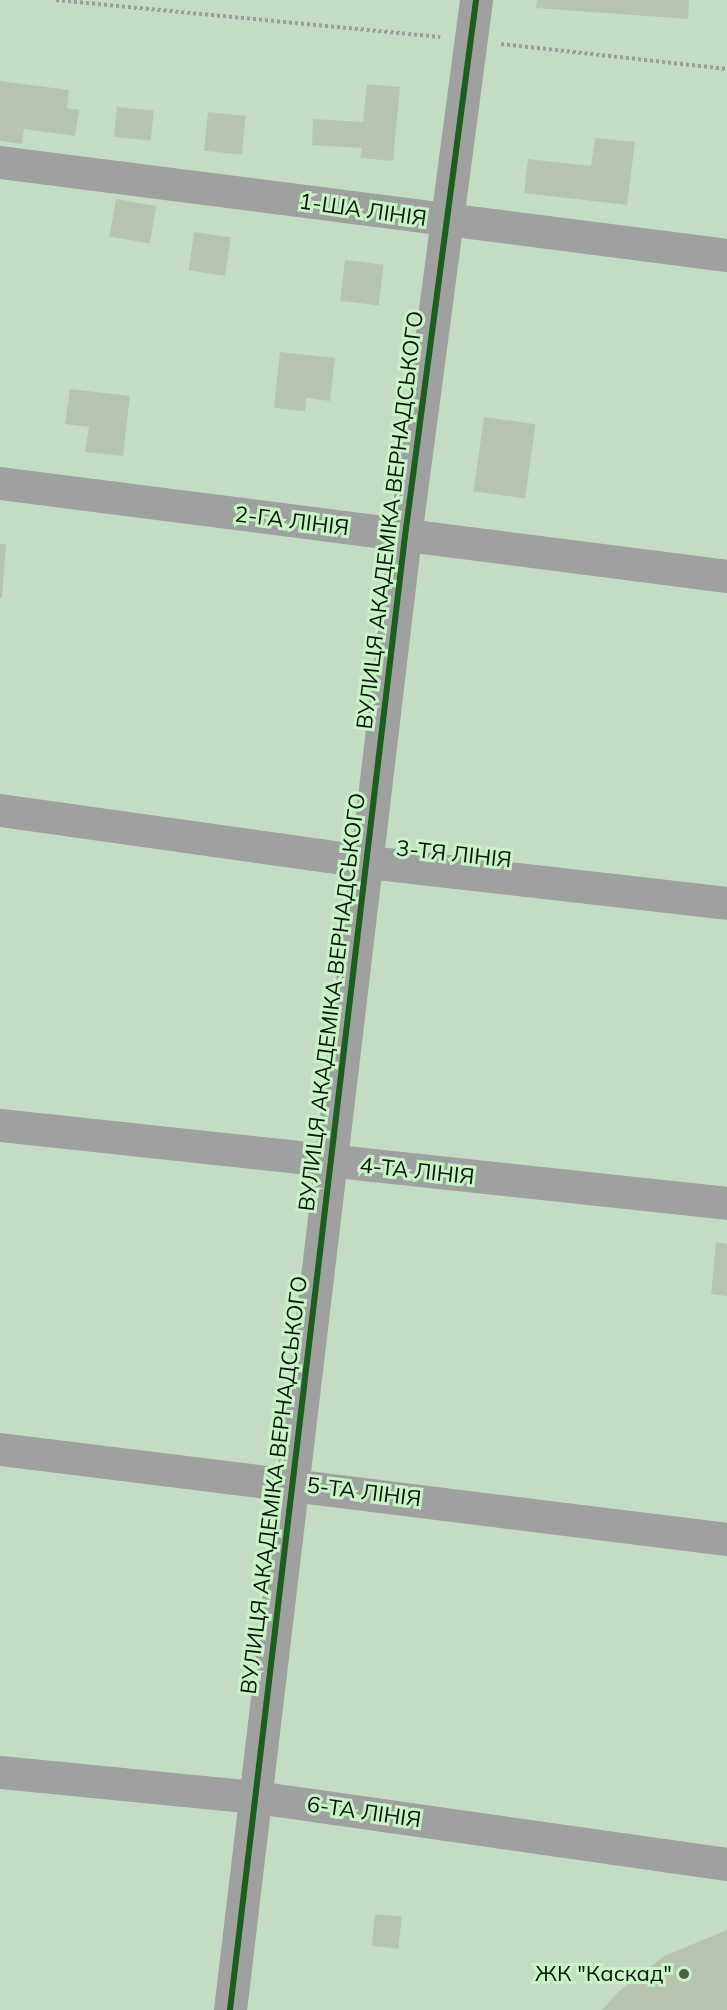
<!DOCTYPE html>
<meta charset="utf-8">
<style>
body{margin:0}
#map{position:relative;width:727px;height:2010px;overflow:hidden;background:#c5dcc4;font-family:Mulish,sans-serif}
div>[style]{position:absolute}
.building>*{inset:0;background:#b7c5b0;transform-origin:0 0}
.path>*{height:4px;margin-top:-2px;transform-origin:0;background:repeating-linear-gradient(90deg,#99a099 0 3px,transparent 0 6px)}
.minor>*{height:33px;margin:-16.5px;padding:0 16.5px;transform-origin:16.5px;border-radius:16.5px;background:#9ea19f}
.cycleway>*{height:6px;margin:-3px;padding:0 3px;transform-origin:3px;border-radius:3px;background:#1b5e20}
.dots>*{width:16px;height:16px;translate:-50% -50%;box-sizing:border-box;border:3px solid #c9f3c7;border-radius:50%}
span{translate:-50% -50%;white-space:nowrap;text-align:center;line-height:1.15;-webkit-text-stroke:6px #c9f3c7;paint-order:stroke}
.street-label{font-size:22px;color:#0a190a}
.poi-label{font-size:22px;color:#0a190a}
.right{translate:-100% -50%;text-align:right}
</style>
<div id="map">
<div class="building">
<i style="clip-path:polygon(537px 0,689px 0,688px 19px,536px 8px)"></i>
<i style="clip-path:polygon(0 81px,69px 90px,67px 108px,79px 110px,75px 136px,24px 129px,22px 144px,0 141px)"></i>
<i style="clip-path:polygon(367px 84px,400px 87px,393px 161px,360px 158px,362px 148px,312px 145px,313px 119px,363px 122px)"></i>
<i style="left:117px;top:107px;width:37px;height:30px;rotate:6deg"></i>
<i style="left:208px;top:112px;width:38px;height:39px;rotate:6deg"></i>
<i style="clip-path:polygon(595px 138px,635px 142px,627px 205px,524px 193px,528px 159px,591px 166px)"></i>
<i style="left:116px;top:199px;width:41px;height:38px;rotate:10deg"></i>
<i style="left:194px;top:232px;width:37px;height:39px;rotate:8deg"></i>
<i style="left:345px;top:260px;width:39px;height:41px;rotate:7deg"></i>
<i style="clip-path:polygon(280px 352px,335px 358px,330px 401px,306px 398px,305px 411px,274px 408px)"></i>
<i style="clip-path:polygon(70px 389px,130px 396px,123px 456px,85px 452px,89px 427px,65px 424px)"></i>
<i style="left:484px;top:417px;width:52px;height:75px;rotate:8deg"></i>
<i style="clip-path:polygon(0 544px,6px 544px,2px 598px,0 598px)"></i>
<i style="clip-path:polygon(716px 1242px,727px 1244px,727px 1296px,711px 1294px)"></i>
<i style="left:375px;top:1914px;width:27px;height:32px;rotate:6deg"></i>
<i style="clip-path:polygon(727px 1930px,727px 2010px,602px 2010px,617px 1993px,664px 1956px)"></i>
</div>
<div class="path">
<i style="left:56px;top:0;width:386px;rotate:5.5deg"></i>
<i style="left:501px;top:44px;width:227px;rotate:6.3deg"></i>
</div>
<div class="minor">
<i style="left:0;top:162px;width:733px;rotate:7.29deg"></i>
<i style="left:0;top:483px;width:733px;rotate:7.29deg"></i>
<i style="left:0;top:810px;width:372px;rotate:8deg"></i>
<i style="left:368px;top:862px;width:361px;rotate:6.5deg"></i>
<i style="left:0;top:1125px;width:731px;rotate:6.12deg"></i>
<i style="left:0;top:1449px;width:733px;rotate:7.06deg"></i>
<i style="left:0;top:1772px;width:257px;rotate:5.6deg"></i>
<i style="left:256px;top:1797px;width:476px;rotate:8.1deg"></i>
<i style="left:230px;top:2010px;width:1484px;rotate:-83.23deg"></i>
<i style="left:405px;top:536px;width:541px;rotate:-82.45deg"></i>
</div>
<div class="cycleway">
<i style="left:230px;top:2010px;width:1484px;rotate:-83.23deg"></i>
<i style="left:405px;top:536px;width:541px;rotate:-82.45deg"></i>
</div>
<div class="dots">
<i style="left:684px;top:1974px;background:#4b5d4b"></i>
</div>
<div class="street-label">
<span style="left:363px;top:210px;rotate:8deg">1-ША ЛІНІЯ</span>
<span style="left:390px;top:520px;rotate:-83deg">ВУЛИЦЯ АКАДЕМІКА ВЕРНАДСЬКОГО</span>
<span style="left:292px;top:521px;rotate:7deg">2-ГА ЛІНІЯ</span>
<span style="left:454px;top:854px;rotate:6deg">3-ТЯ ЛІНІЯ</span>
<span style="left:332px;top:1002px;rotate:-83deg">ВУЛИЦЯ АКАДЕМІКА ВЕРНАДСЬКОГО</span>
<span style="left:417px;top:1171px;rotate:6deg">4-ТА ЛІНІЯ</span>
<span style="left:274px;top:1485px;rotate:-83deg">ВУЛИЦЯ АКАДЕМІКА ВЕРНАДСЬКОГО</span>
<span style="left:364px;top:1492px;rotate:7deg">5-ТА ЛІНІЯ</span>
<span style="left:364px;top:1812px;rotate:8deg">6-ТА ЛІНІЯ</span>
</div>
<div class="poi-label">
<span class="right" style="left:672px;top:1974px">ЖК "Каскад"</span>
</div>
</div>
